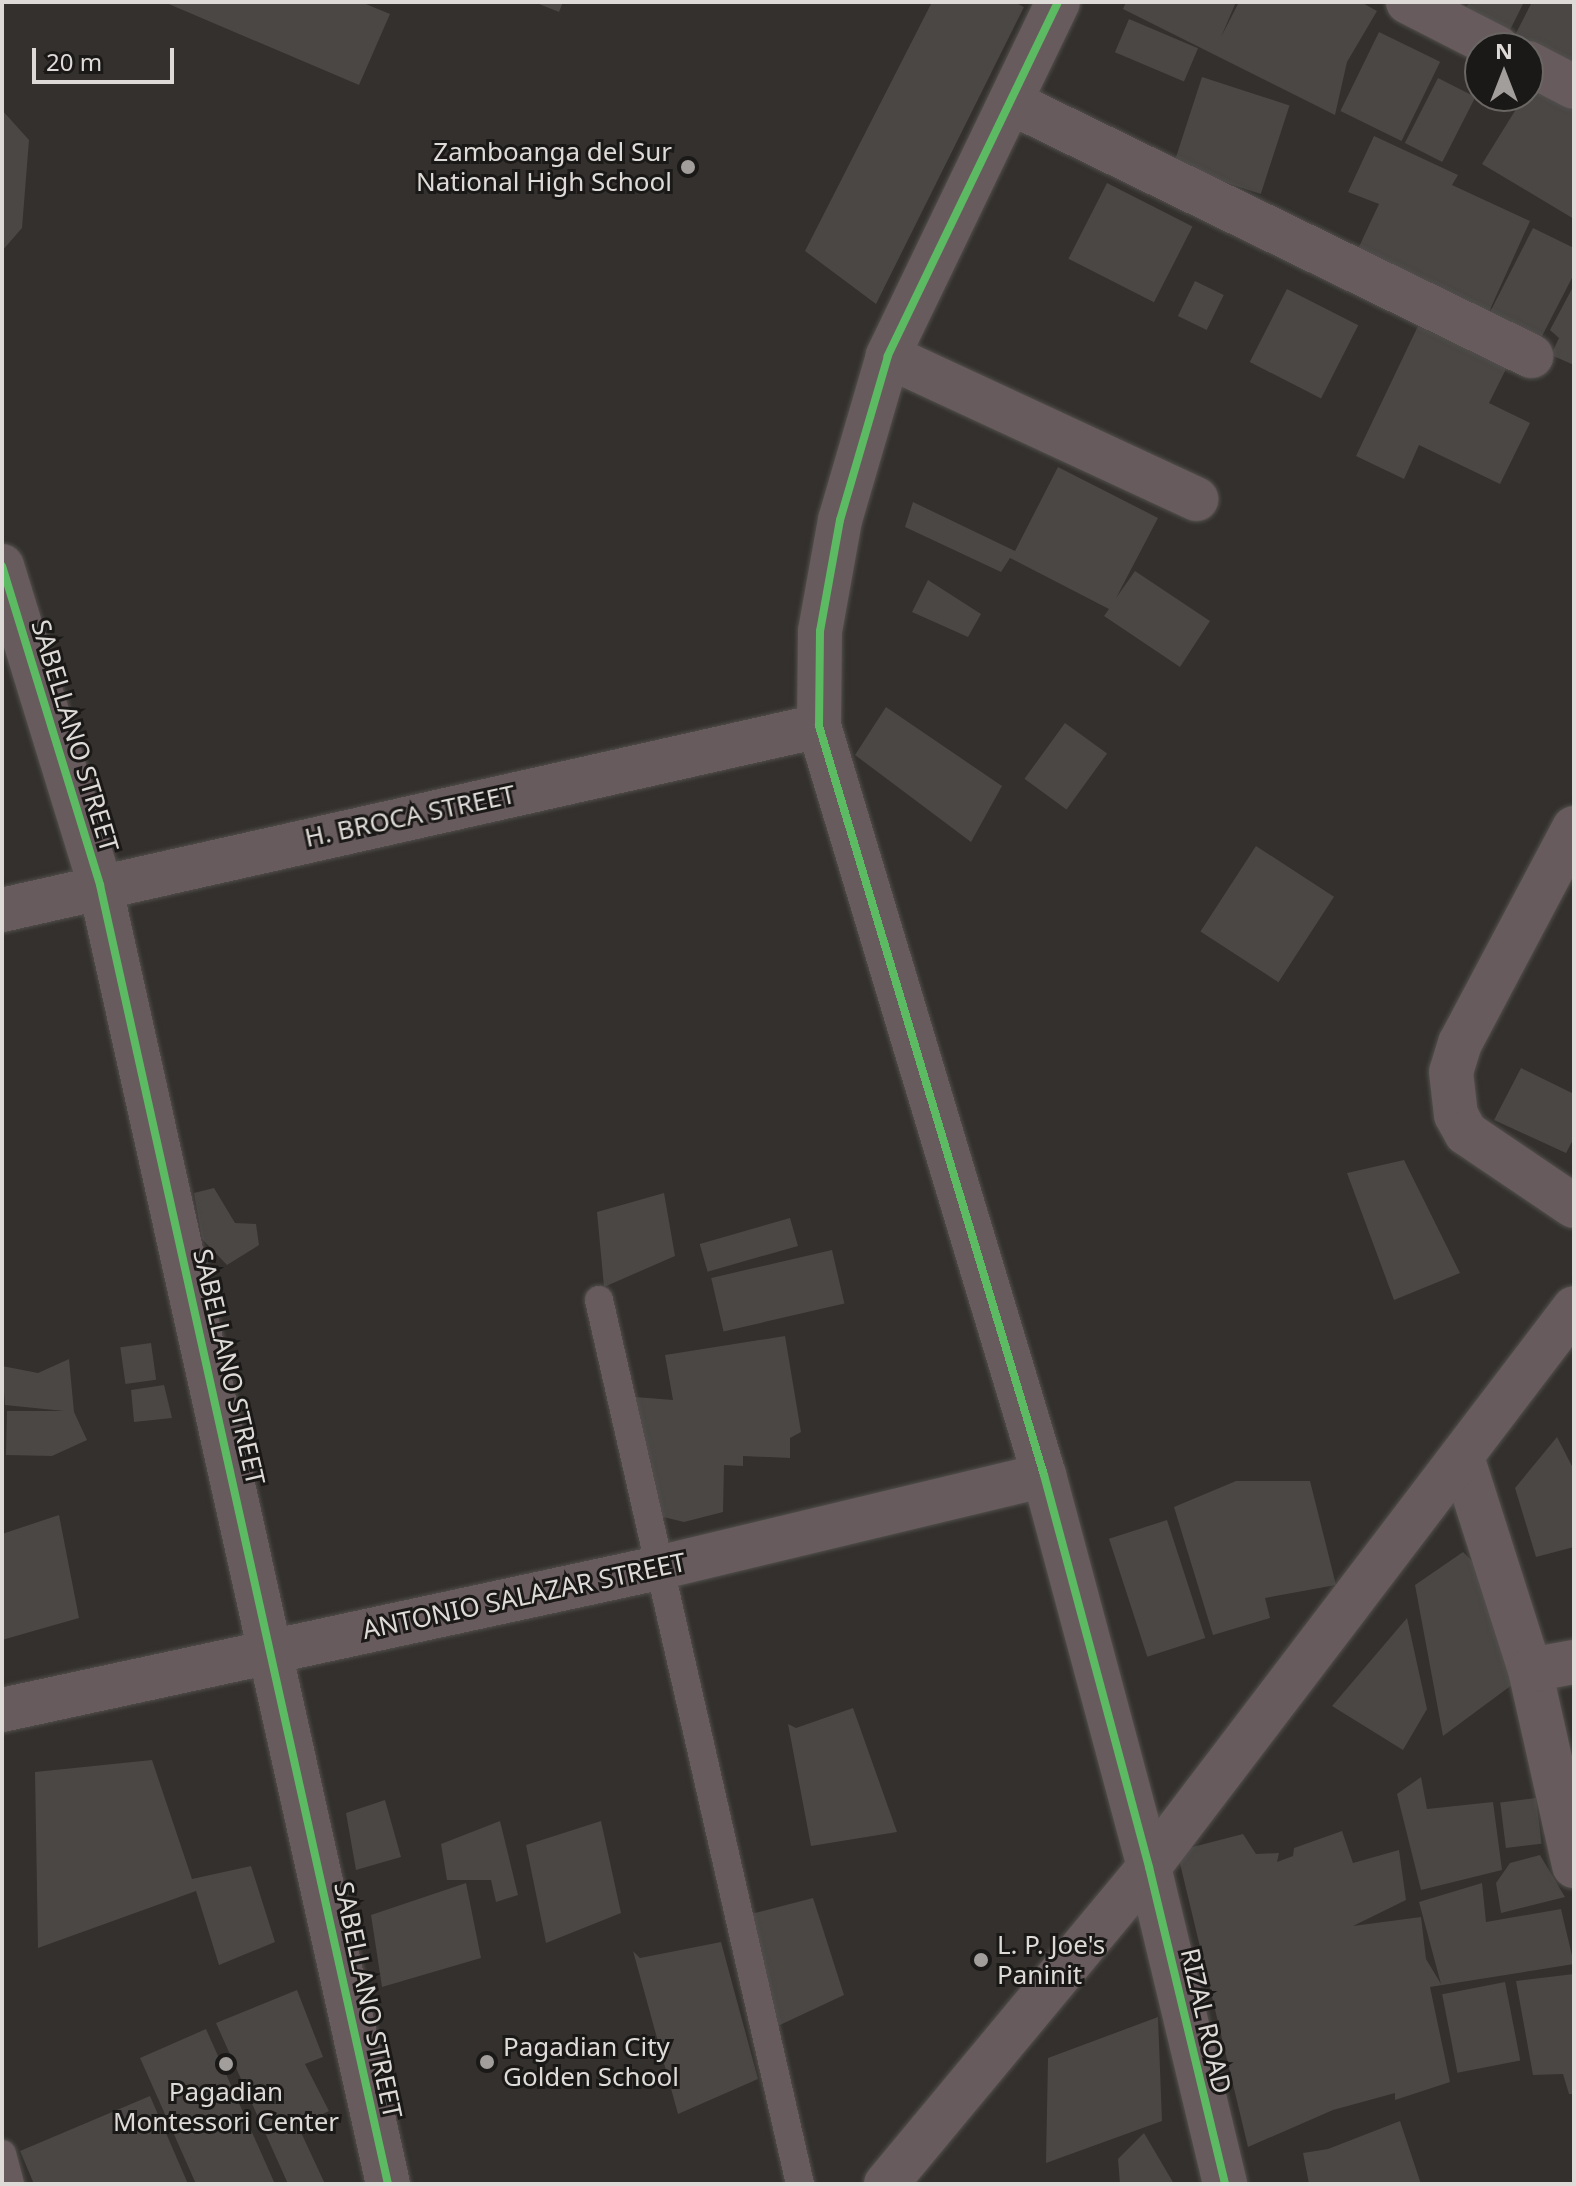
<!DOCTYPE html>
<style>
body{margin:0}
#map{position:relative;width:1576px;height:2186px;overflow:hidden;background:#33302d;font-family:"Noto Sans",sans-serif}
div>[style]{position:absolute}
.building>*{inset:0;background:#4a4745;transform-origin:0 0}
.roads{filter:drop-shadow(0 0 2px #514f4c) drop-shadow(0 0 2px #514f4c)}
.service>*{height:28px;margin:-14px;padding:0 14px;transform-origin:14px;border-radius:14px;background:#675b5d}
.minor>*{height:44px;margin:-22px;padding:0 22px;transform-origin:22px;border-radius:22px;background:#675b5d}
.tertiary>*{height:44px;margin:-22px;padding:0 22px;transform-origin:22px;border-radius:22px;background:#675b5d}
.cycleway>*{height:8px;margin:-4px;padding:0 4px;transform-origin:4px;border-radius:4px;background:#5cba63}
.dots>*{width:22px;height:22px;translate:-50% -50%;box-sizing:border-box;border:4px solid #1b1917;border-radius:50%}
span{translate:-50% -50%;white-space:nowrap;text-align:center;line-height:1.15;-webkit-text-stroke:6px #1b1917;paint-order:stroke}
.poi-label{font-size:26px;color:#dddad7}
.right{translate:-100% -50%;text-align:right}
.left{translate:0 -50%;text-align:left}
.street-label{font-size:26px;color:#dddad7}
.frame{position:absolute;inset:0;border:4px solid #dddad7;pointer-events:none}
.north{position:absolute;left:1464px;top:32px;width:80px;height:80px;box-sizing:border-box;background:#1b1917;border:2px solid #696664;border-radius:50%;rotate:0deg;font-size:22px;font-weight:700;line-height:32px;text-align:center;color:#dddad7}
.north::after{content:'';display:block;margin:auto;width:28px;height:36px;background:#a29e9c;clip-path:polygon(50% 0,100% 100%,50% 72%,0 100%)}
.scale{position:absolute;left:32px;top:48px;width:142px;height:36px;box-sizing:border-box;border:4px solid #dddad7;border-top:0;padding-left:10px;font-size:24px;line-height:28px;white-space:nowrap;color:#dddad7;-webkit-text-stroke:6px #1b1917;paint-order:stroke}
</style>
<div id="map">
<div class="building">
<i style="clip-path:polygon(164px 2px,361px 2px,390px 14px,359px 85px)"></i>
<i style="clip-path:polygon(534px 2px,563px 2px,559px 12px)"></i>
<i style="clip-path:polygon(932px 2px,1014px 2px,1024px 7px,876px 304px,805px 251px)"></i>
<i style="clip-path:polygon(1126px 2px,1236px 2px,1221px 37px,1239px 2px,1361px 2px,1377px 11px,1347px 62px,1335px 115px,1123px 9px)"></i>
<i style="clip-path:polygon(1469px 2px,1524px 2px,1506px 38px,1462px 16px)"></i>
<i style="clip-path:polygon(1532px 2px,1574px 2px,1574px 56px,1568px 68px,1513px 39px)"></i>
<i style="left:1129px;top:19px;width:75px;height:36px;rotate:23deg"></i>
<i style="left:1379px;top:32px;width:68px;height:88px;rotate:26deg"></i>
<i style="left:1202px;top:77px;width:92px;height:93px;rotate:18deg"></i>
<i style="left:1438px;top:78px;width:42px;height:73px;rotate:27deg"></i>
<i style="clip-path:polygon(1531px 85px,1574px 111px,1574px 219px,1482px 164px)"></i>
<i style="clip-path:polygon(2px 110px,29px 140px,22px 228px,2px 251px)"></i>
<i style="clip-path:polygon(1374px 136px,1458px 175px,1452px 185px,1530px 221px,1483px 325px,1357px 251px,1379px 204px,1348px 192px)"></i>
<i style="left:1107px;top:183px;width:96px;height:85px;rotate:27deg"></i>
<i style="clip-path:polygon(1533px 228px,1574px 248px,1574px 274px,1541px 338px,1490px 312px)"></i>
<i style="left:1195px;top:281px;width:32px;height:39px;rotate:26deg"></i>
<i style="clip-path:polygon(1574px 285px,1574px 365px,1551px 355px,1559px 338px,1550px 330px)"></i>
<i style="left:1287px;top:289px;width:80px;height:82px;rotate:27deg"></i>
<i style="clip-path:polygon(1418px 326px,1507px 367px,1489px 403px,1530px 423px,1500px 484px,1419px 445px,1404px 479px,1356px 456px)"></i>
<i style="clip-path:polygon(1058px 467px,1158px 518px,1116px 598px,1135px 571px,1210px 621px,1180px 667px,1104px 616px,1109px 609px,1010px 558px,1001px 572px,905px 527px,913px 502px,1015px 551px)"></i>
<i style="clip-path:polygon(928px 580px,981px 614px,968px 637px,912px 612px)"></i>
<i style="clip-path:polygon(886px 707px,1002px 786px,971px 842px,855px 755px)"></i>
<i style="left:1065px;top:723px;width:52px;height:69px;rotate:36deg"></i>
<i style="left:1256px;top:846px;width:93px;height:102px;rotate:33deg"></i>
<i style="clip-path:polygon(1521px 1068px,1574px 1094px,1574px 1138px,1566px 1153px,1494px 1120px)"></i>
<i style="clip-path:polygon(1404px 1160px,1460px 1273px,1394px 1300px,1347px 1173px)"></i>
<i style="clip-path:polygon(214px 1188px,235px 1223px,256px 1224px,259px 1245px,227px 1265px,202px 1239px,194px 1193px)"></i>
<i style="clip-path:polygon(664px 1193px,675px 1256px,604px 1287px,597px 1212px)"></i>
<i style="left:790px;top:1218px;width:29px;height:94px;rotate:74deg"></i>
<i style="left:832px;top:1250px;width:55px;height:124px;rotate:77deg"></i>
<i style="clip-path:polygon(785px 1336px,801px 1432px,790px 1438px,790px 1458px,743px 1456px,743px 1466px,724px 1465px,723px 1512px,684px 1522px,655px 1515px,635px 1397px,673px 1400px,665px 1355px)"></i>
<i style="left:151px;top:1343px;width:37px;height:31px;rotate:82deg"></i>
<i style="clip-path:polygon(69px 1359px,74px 1412px,87px 1440px,52px 1456px,6px 1455px,7px 1411px,64px 1411px,5px 1405px,2px 1366px,38px 1373px)"></i>
<i style="clip-path:polygon(164px 1385px,172px 1418px,134px 1422px,131px 1390px)"></i>
<i style="clip-path:polygon(1557px 1437px,1574px 1470px,1574px 1547px,1536px 1557px,1515px 1488px)"></i>
<i style="clip-path:polygon(1236px 1481px,1310px 1481px,1336px 1585px,1265px 1598px,1270px 1618px,1213px 1635px,1174px 1507px)"></i>
<i style="clip-path:polygon(59px 1515px,79px 1618px,2px 1640px,2px 1534px)"></i>
<i style="left:1167px;top:1520px;width:124px;height:61px;rotate:72deg"></i>
<i style="clip-path:polygon(1463px 1552px,1483px 1572px,1520px 1679px,1443px 1736px,1415px 1585px)"></i>
<i style="clip-path:polygon(1407px 1618px,1427px 1709px,1403px 1750px,1332px 1706px)"></i>
<i style="clip-path:polygon(853px 1708px,897px 1832px,811px 1846px,788px 1724px,796px 1728px)"></i>
<i style="clip-path:polygon(152px 1760px,192px 1879px,251px 1866px,275px 1942px,219px 1965px,196px 1891px,38px 1948px,35px 1772px)"></i>
<i style="clip-path:polygon(1421px 1777px,1427px 1809px,1493px 1802px,1502px 1870px,1421px 1890px,1397px 1794px)"></i>
<i style="left:1536px;top:1798px;width:46px;height:36px;rotate:83deg"></i>
<i style="clip-path:polygon(385px 1800px,401px 1857px,356px 1870px,346px 1813px)"></i>
<i style="clip-path:polygon(500px 1821px,518px 1895px,496px 1902px,491px 1880px,447px 1880px,441px 1844px)"></i>
<i style="clip-path:polygon(601px 1821px,621px 1913px,546px 1943px,526px 1845px)"></i>
<i style="clip-path:polygon(1342px 1831px,1353px 1863px,1399px 1850px,1406px 1900px,1353px 1926px,1421px 1917px,1426px 1959px,1441px 1984px,1419px 1902px,1482px 1883px,1486px 1922px,1561px 1909px,1574px 1964px,1430px 1987px,1450px 2082px,1395px 2100px,1395px 2093px,1333px 2110px,1248px 2147px,1177px 1851px,1243px 1834px,1256px 1854px,1279px 1853px,1277px 1862px,1293px 1856px,1294px 1848px)"></i>
<i style="clip-path:polygon(1540px 1855px,1565px 1897px,1501px 1913px,1496px 1883px,1510px 1863px)"></i>
<i style="clip-path:polygon(466px 1883px,481px 1958px,382px 1987px,371px 1915px)"></i>
<i style="clip-path:polygon(813px 1898px,844px 1995px,765px 2032px,751px 1914px)"></i>
<i style="clip-path:polygon(721px 1942px,758px 2079px,678px 2114px,633px 1951px,640px 1958px)"></i>
<i style="clip-path:polygon(1574px 1974px,1574px 2094px,1569px 2094px,1563px 2074px,1533px 2075px,1516px 1981px)"></i>
<i style="left:1505px;top:1982px;width:80px;height:64px;rotate:79deg"></i>
<i style="clip-path:polygon(297px 1990px,323px 2057px,305px 2064px,329px 2111px,298px 2126px,325px 2184px,288px 2184px,216px 2023px)"></i>
<i style="clip-path:polygon(1158px 2017px,1162px 2121px,1046px 2163px,1048px 2058px)"></i>
<i style="clip-path:polygon(206px 2029px,275px 2184px,196px 2184px,140px 2058px)"></i>
<i style="clip-path:polygon(150px 2096px,188px 2184px,34px 2184px,20px 2151px)"></i>
<i style="clip-path:polygon(1400px 2121px,1421px 2184px,1309px 2184px,1303px 2153px,1328px 2149px)"></i>
<i style="clip-path:polygon(1144px 2133px,1174px 2184px,1120px 2184px,1118px 2159px)"></i>
</div>
<div class="roads">
<div class="service">
<i style="left:599px;top:1300px;width:907px;rotate:77.19deg"></i>
<i style="left:2px;top:2154px;width:31px;rotate:75deg"></i>
</div>
<div class="minor">
<i style="left:1058px;top:2px;width:393px;rotate:115.7deg"></i>
<i style="left:888px;top:356px;width:171px;rotate:106.3deg"></i>
<i style="left:840px;top:520px;width:113px;rotate:100.2deg"></i>
<i style="left:820px;top:631px;width:95px;rotate:90.6deg"></i>
<i style="left:819px;top:726px;width:782px;rotate:73.28deg"></i>
<i style="left:1044px;top:1475px;width:406px;rotate:75deg"></i>
<i style="left:1149px;top:1867px;width:326px;rotate:76.5deg"></i>
<i style="left:1408px;top:2px;width:101px;rotate:27.1deg"></i>
<i style="left:1528px;top:63px;width:52px;rotate:27.6deg"></i>
<i style="left:1010px;top:102px;width:580px;rotate:25.99deg"></i>
<i style="left:888px;top:356px;width:340px;rotate:24.9deg"></i>
<i style="left:2px;top:566px;width:334px;rotate:72.9deg"></i>
<i style="left:100px;top:885px;width:1331px;rotate:77.5deg"></i>
<i style="left:1574px;top:828px;width:243px;rotate:117.9deg"></i>
<i style="left:1460px;top:1043px;width:30px;rotate:107deg"></i>
<i style="left:1451px;top:1072px;width:43px;rotate:83.4deg"></i>
<i style="left:1456px;top:1115px;width:21px;rotate:61deg"></i>
<i style="left:1466px;top:1133px;width:130px;rotate:34.1deg"></i>
<i style="left:2px;top:910px;width:837px;rotate:-12.69deg"></i>
<i style="left:1462px;top:1457px;width:224px;rotate:72.3deg"></i>
<i style="left:1530px;top:1670px;width:201px;rotate:77.3deg"></i>
<i style="left:1530px;top:1670px;width:45px;rotate:-10.3deg"></i>
<i style="left:2px;top:1710px;width:671px;rotate:-12.21deg"></i>
<i style="left:658px;top:1568px;width:397px;rotate:-13.5deg"></i>
</div>
<div class="tertiary">
<i style="left:886px;top:2184px;width:412px;rotate:-50.3deg"></i>
<i style="left:1149px;top:1867px;width:702px;rotate:-52.75deg"></i>
</div>
</div>
<div class="cycleway">
<i style="left:1058px;top:2px;width:393px;rotate:115.7deg"></i>
<i style="left:888px;top:356px;width:171px;rotate:106.3deg"></i>
<i style="left:840px;top:520px;width:113px;rotate:100.2deg"></i>
<i style="left:820px;top:631px;width:95px;rotate:90.6deg"></i>
<i style="left:819px;top:726px;width:782px;rotate:73.28deg"></i>
<i style="left:1044px;top:1475px;width:406px;rotate:75deg"></i>
<i style="left:1149px;top:1867px;width:326px;rotate:76.5deg"></i>
<i style="left:2px;top:566px;width:334px;rotate:72.9deg"></i>
<i style="left:100px;top:885px;width:1331px;rotate:77.5deg"></i>
</div>
<div class="dots">
<i style="left:688px;top:167px;background:#a29e9c"></i>
<i style="left:981px;top:1960px;background:#a29e9c"></i>
<i style="left:487px;top:2062px;background:#a29e9c"></i>
<i style="left:226px;top:2064px;background:#a29e9c"></i>
</div>
<div class="poi-label">
<span class="right" style="left:672px;top:167px">Zamboanga del Sur<br>National High School</span>
<span class="left" style="left:997px;top:1960px">L. P. Joe's<br>Paninit</span>
<span class="left" style="left:503px;top:2062px">Pagadian City<br>Golden School</span>
<span style="left:226px;top:2107px">Pagadian<br>Montessori Center</span>
</div>
<div class="street-label">
<span style="left:75px;top:736px;rotate:73deg">SABELLANO STREET</span>
<span style="left:410px;top:816px;rotate:-12deg">H. BROCA STREET</span>
<span style="left:229px;top:1367px;rotate:77deg">SABELLANO STREET</span>
<span style="left:524px;top:1596px;rotate:-12deg">ANTONIO SALAZAR STREET</span>
<span style="left:368px;top:2000px;rotate:78deg">SABELLANO STREET</span>
<span style="left:1206px;top:2021px;rotate:77deg">RIZAL ROAD</span>
</div>
<div class="frame"></div>
<div class="north">N</div>
<div class="scale">20 m</div>
</div>
